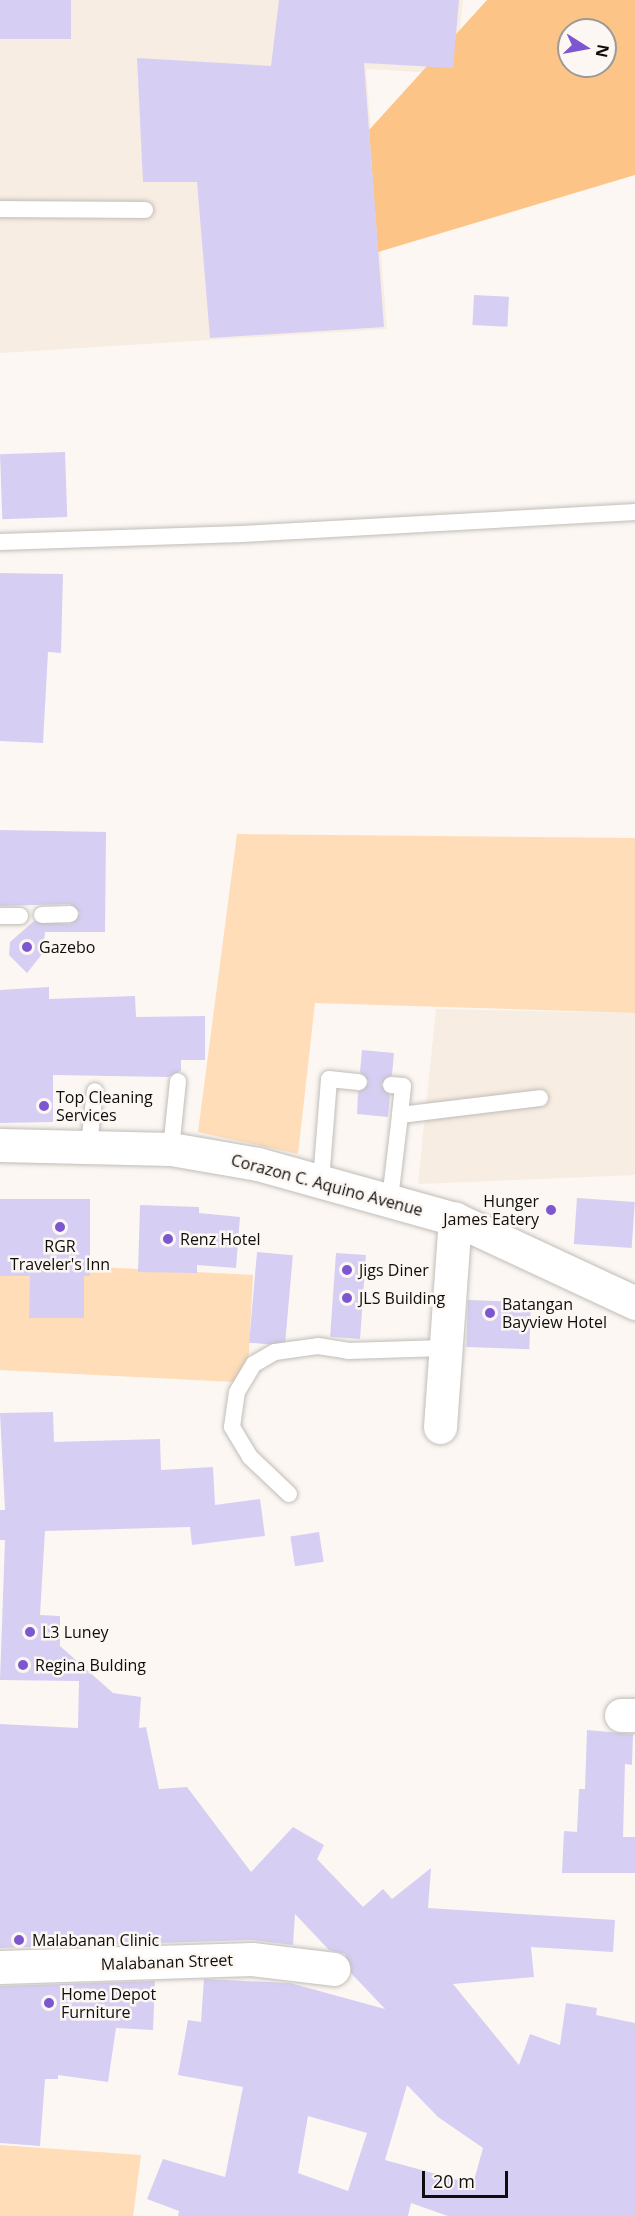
<!DOCTYPE html>
<style>
body{margin:0}
#map{position:relative;width:635px;height:2216px;overflow:hidden;background:#fcf7f3;font-family:"Open Sans",sans-serif}
div>[style]{position:absolute}
.built>*{inset:0;background:#f7ede2}
.green>*{inset:0;background:#feddb8;transform-origin:0 0}
.water>*{inset:0;background:#fcc587}
.building>*{inset:0;background:#d6cff3;transform-origin:0 0}
.roads{filter:drop-shadow(0 0 2px #c1bdb8) drop-shadow(0 0 2px #c1bdb8)}
.lane>*{height:16px;margin:-8px;padding:0 8px;transform-origin:8px;border-radius:8px;background:#fff}
.street>*{height:33px;margin:-16.5px;padding:0 16.5px;transform-origin:16.5px;border-radius:16.5px;background:#fff}
.secondary>*{height:33px;margin:-16.5px;padding:0 16.5px;transform-origin:16.5px;border-radius:16.5px;background:#fff}
.dots>*{width:16px;height:16px;translate:-50% -50%;box-sizing:border-box;border:3px solid #fcf7f3;border-radius:50%}
span{translate:-50% -50%;white-space:nowrap;text-align:center;line-height:1.15;-webkit-text-stroke:5px #fcf7f3;paint-order:stroke}
.poi-label{font-size:16px;color:#0f0e0c}
.left{translate:0 -50%;text-align:left}
.right{translate:-100% -50%;text-align:right}
.street-label{font-size:16px;color:#0f0e0c}
.north{position:absolute;left:557px;top:18px;width:60px;height:60px;box-sizing:border-box;background:#fcf7f3;border:2px solid #9d9a97;border-radius:50%;rotate:101deg;font-size:16px;font-weight:700;line-height:24px;text-align:center;color:#0f0e0c}
.north::after{content:'';display:block;margin:auto;width:21px;height:27px;background:#7d57d0;clip-path:polygon(50% 0,100% 100%,50% 72%,0 100%)}
.scale{position:absolute;left:422px;top:2171px;width:86px;height:27px;box-sizing:border-box;border:3px solid #0f0e0c;border-top:0;padding-left:8px;font-size:18px;line-height:21px;white-space:nowrap;color:#0f0e0c;-webkit-text-stroke:4px #fcf7f3;paint-order:stroke}
</style>
<div id="map">
<div class="built">
<i style="clip-path:polygon(0 0,463px 0,455px 74px,366px 69px,387px 329px,0 353px)"></i>
<i style="clip-path:polygon(436px 1009px,635px 1013px,635px 1175px,418px 1184px)"></i>
</div>
<div class="green">
<i style="clip-path:polygon(237px 834px,635px 838px,635px 1013px,315px 1003px,298px 1154px,198px 1132px)"></i>
<i style="left:253px;top:1275px;width:108px;height:253px;rotate:93deg"></i>
<i style="clip-path:polygon(0 2145px,141px 2155px,133px 2216px,0 2216px)"></i>
</div>
<div class="water">
<i style="clip-path:polygon(evenodd,487px 0,635px 0,635px 175px,378px 252px,369px 130px,487px 0,569px 30px,605px 30px,605px 66px,569px 66px,569px 30px)"></i>
</div>
<div class="building">
<i style="left:0;top:0;width:71px;height:39px"></i>
<i style="clip-path:polygon(279px 0,459px 0,453px 68px,364px 63px,384px 327px,210px 338px,197px 182px,143px 182px,137px 58px,271px 66px)"></i>
<i style="left:474px;top:295px;width:35px;height:30px;rotate:3deg"></i>
<i style="left:65px;top:452px;width:65px;height:65px;rotate:88deg"></i>
<i style="clip-path:polygon(0 573px,63px 574px,61px 653px,48px 652px,43px 743px,0 741px)"></i>
<i style="clip-path:polygon(0 830px,106px 832px,105px 932px,45px 932px,43px 953px,27px 973px,9px 955px,10px 942px,34px 921px,70px 924px,80px 913px,70px 904px,0 906px)"></i>
<i style="clip-path:polygon(49px 987px,49px 999px,135px 996px,136px 1017px,205px 1016px,205px 1060px,181px 1060px,181px 1071px,168px 1077px,53px 1075px,53px 1122px,0 1123px,0 990px)"></i>
<i style="clip-path:polygon(362px 1050px,394px 1053px,392px 1075px,381px 1084px,390px 1095px,388px 1117px,357px 1114px,358px 1092px,369px 1082px,360px 1072px)"></i>
<i style="left:577px;top:1198px;width:58px;height:46px;rotate:4deg"></i>
<i style="clip-path:polygon(0 1199px,90px 1199px,90px 1276px,84px 1276px,84px 1318px,29px 1318px,30px 1276px,0 1276px)"></i>
<i style="clip-path:polygon(140px 1205px,199px 1207px,199px 1213px,240px 1217px,236px 1268px,197px 1265px,197px 1273px,138px 1272px)"></i>
<i style="left:257px;top:1252px;width:36px;height:91px;rotate:5deg"></i>
<i style="left:336px;top:1253px;width:30px;height:84px;rotate:4deg"></i>
<i style="left:468px;top:1300px;width:63px;height:47px;rotate:2deg"></i>
<i style="clip-path:polygon(evenodd,53px 1412px,54px 1442px,160px 1439px,161px 1470px,213px 1467px,215px 1505px,260px 1499px,265px 1536px,192px 1545px,190px 1527px,45px 1531px,40px 1615px,60px 1616px,60px 1646px,113px 1693px,141px 1697px,139px 1728px,146px 1727px,159px 1789px,187px 1787px,251px 1872px,293px 1827px,324px 1845px,317px 1859px,363px 1907px,383px 1889px,392px 1899px,431px 1868px,428px 1908px,615px 1920px,613px 1952px,531px 1947px,534px 1977px,453px 1984px,519px 2065px,530px 2034px,560px 2045px,566px 2003px,597px 2008px,596px 2015px,635px 2023px,635px 2216px,448px 2216px,411px 2203px,408px 2216px,178px 2216px,179px 2211px,147px 2199px,163px 2159px,225px 2177px,243px 2087px,178px 2075px,188px 2020px,201px 2022px,204px 1979px,290px 1983px,385px 2009px,351px 1973px,345px 1954px,329px 1950px,295px 1914px,293px 1945px,251px 1940px,0 1948px,0 1724px,78px 1728px,79px 1681px,0 1680px,5px 1540px,0 1540px,0 1510px,5px 1510px,0 1413px,53px 1412px,407px 2085px,438px 2117px,483px 2148px,473px 2184px,385px 2160px,407px 2085px,53px 1412px,308px 2116px,367px 2133px,348px 2191px,298px 2173px,308px 2116px)"></i>
<i style="left:319px;top:1532px;width:30px;height:29px;rotate:81deg"></i>
<i style="clip-path:polygon(587px 1730px,633px 1734px,632px 1765px,625px 1764px,623px 1837px,635px 1837px,635px 1873px,562px 1873px,564px 1831px,577px 1832px,579px 1789px,585px 1789px)"></i>
<i style="clip-path:polygon(155px 1981px,153px 2030px,116px 2028px,108px 2082px,58px 2075px,58px 2079px,45px 2079px,40px 2146px,0 2143px,0 1986px)"></i>
</div>
<div class="roads">
<div class="lane">
<i style="left:0;top:209px;width:145px;rotate:0.4deg"></i>
<i style="left:0;top:542px;width:242px;rotate:-1.9deg"></i>
<i style="left:242px;top:534px;width:394px;rotate:-3.2deg"></i>
<i style="left:42px;top:915px;width:28px;rotate:-2deg"></i>
<i style="left:0;top:916px;width:20px"></i>
<i style="left:391px;top:1085px;width:12px;rotate:5deg"></i>
<i style="left:403px;top:1086px;width:29px;rotate:96deg"></i>
<i style="left:89px;top:1145px;width:54px;rotate:-83.7deg"></i>
<i style="left:171px;top:1149px;width:68px;rotate:-84.1deg"></i>
<i style="left:321px;top:1181px;width:102px;rotate:-85.5deg"></i>
<i style="left:329px;top:1079px;width:30px;rotate:6deg"></i>
<i style="left:390px;top:1199px;width:85px;rotate:-83.2deg"></i>
<i style="left:400px;top:1115px;width:141px;rotate:-6.9deg"></i>
<i style="left:289px;top:1494px;width:54px;rotate:-136.5deg"></i>
<i style="left:250px;top:1457px;width:35px;rotate:-121deg"></i>
<i style="left:232px;top:1427px;width:35px;rotate:-82deg"></i>
<i style="left:237px;top:1392px;width:33px;rotate:-59deg"></i>
<i style="left:254px;top:1364px;width:24px;rotate:-30deg"></i>
<i style="left:275px;top:1352px;width:43px;rotate:-7.9deg"></i>
<i style="left:318px;top:1346px;width:30px;rotate:9deg"></i>
<i style="left:348px;top:1351px;width:96px;rotate:-1.8deg"></i>
</div>
<div class="street">
<i style="left:440px;top:1427px;width:209px;rotate:-85.9deg"></i>
<i style="left:621px;top:1715px;width:14px"></i>
<i style="left:0;top:1967px;width:252px;rotate:-1.8deg"></i>
<i style="left:252px;top:1959px;width:82px;rotate:7deg"></i>
</div>
<div class="secondary">
<i style="left:0;top:1145px;width:171px;rotate:1.3deg"></i>
<i style="left:171px;top:1149px;width:88px;rotate:9.8deg"></i>
<i style="left:258px;top:1164px;width:205px;rotate:15.6deg"></i>
<i style="left:455px;top:1219px;width:199px;rotate:25deg"></i>
</div>
</div>
<div class="dots">
<i style="left:27px;top:947px;background:#7d57d0"></i>
<i style="left:44px;top:1106px;background:#7d57d0"></i>
<i style="left:551px;top:1210px;background:#7d57d0"></i>
<i style="left:60px;top:1227px;background:#7d57d0"></i>
<i style="left:168px;top:1239px;background:#7d57d0"></i>
<i style="left:347px;top:1270px;background:#7d57d0"></i>
<i style="left:347px;top:1298px;background:#7d57d0"></i>
<i style="left:490px;top:1313px;background:#7d57d0"></i>
<i style="left:30px;top:1632px;background:#7d57d0"></i>
<i style="left:23px;top:1665px;background:#7d57d0"></i>
<i style="left:19px;top:1940px;background:#7d57d0"></i>
<i style="left:49px;top:2003px;background:#7d57d0"></i>
</div>
<div class="poi-label">
<span class="left" style="left:39px;top:947px">Gazebo</span>
<span class="left" style="left:56px;top:1106px">Top Cleaning<br>Services</span>
<span class="right" style="left:539px;top:1210px">Hunger<br>James Eatery</span>
<span class="left" style="left:180px;top:1239px">Renz Hotel</span>
<span style="left:60px;top:1255px">RGR<br>Traveler's Inn</span>
<span class="left" style="left:359px;top:1270px">Jigs Diner</span>
<span class="left" style="left:359px;top:1298px">JLS Building</span>
<span class="left" style="left:502px;top:1313px">Batangan<br>Bayview Hotel</span>
<span class="left" style="left:42px;top:1632px">L3 Luney</span>
<span class="left" style="left:35px;top:1665px">Regina Bulding</span>
<span class="left" style="left:32px;top:1940px">Malabanan Clinic</span>
<span class="left" style="left:61px;top:2003px">Home Depot<br>Furniture</span>
</div>
<div class="street-label">
<span style="left:327px;top:1185px;rotate:15deg">Corazon C. Aquino Avenue</span>
<span style="left:167px;top:1962px;rotate:-2deg">Malabanan Street</span>
</div>
<div class="north">N</div>
<div class="scale">20 m</div>
</div>
